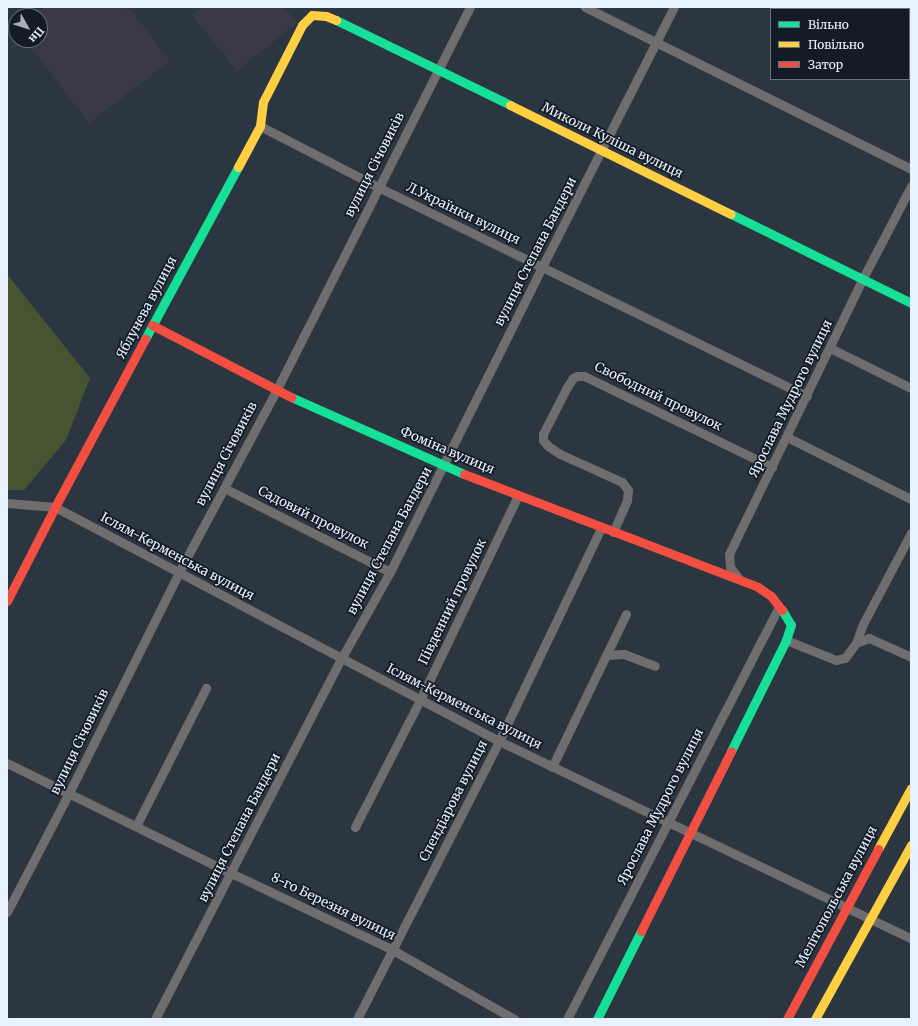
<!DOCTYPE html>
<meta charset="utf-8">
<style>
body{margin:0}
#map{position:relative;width:918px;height:1026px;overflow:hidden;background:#2b3641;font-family:Merriweather,serif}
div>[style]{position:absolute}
.education>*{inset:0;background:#3b3848}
.green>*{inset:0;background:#455531}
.street>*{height:9px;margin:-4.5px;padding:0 4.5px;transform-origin:4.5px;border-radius:4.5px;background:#706d6e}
.fast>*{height:9px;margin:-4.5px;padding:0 4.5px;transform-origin:4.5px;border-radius:4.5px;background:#16e098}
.slow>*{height:9px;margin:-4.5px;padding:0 4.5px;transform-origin:4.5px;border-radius:4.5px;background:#ffcf43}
.jam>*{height:9px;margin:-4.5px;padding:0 4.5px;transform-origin:4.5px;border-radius:4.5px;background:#f24e42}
span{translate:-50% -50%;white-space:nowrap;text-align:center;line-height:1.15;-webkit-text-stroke:3.5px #131c26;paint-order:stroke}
.street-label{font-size:13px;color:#e8f2fe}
.frame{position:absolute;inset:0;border:8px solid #e8f2fe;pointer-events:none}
.legend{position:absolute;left:770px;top:8px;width:140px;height:72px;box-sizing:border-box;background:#131c26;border:1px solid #68727c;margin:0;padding:5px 7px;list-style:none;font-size:12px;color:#e8f2fe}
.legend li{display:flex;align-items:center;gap:8px;height:20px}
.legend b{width:20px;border:1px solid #68727c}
.north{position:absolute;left:8px;top:8px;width:40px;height:40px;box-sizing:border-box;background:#131c26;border:1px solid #68727c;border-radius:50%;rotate:129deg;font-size:11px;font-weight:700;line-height:16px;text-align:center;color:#e8f2fe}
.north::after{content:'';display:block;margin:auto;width:14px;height:18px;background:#a6b0bc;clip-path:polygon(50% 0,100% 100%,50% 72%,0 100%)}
</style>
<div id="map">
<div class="education">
<i style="clip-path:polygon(45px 7px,123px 7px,131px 10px,170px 61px,89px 123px,25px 40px,40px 40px,40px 16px,33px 16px)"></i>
<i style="clip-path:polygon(202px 7px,284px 7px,297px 23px,237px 71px,192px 15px)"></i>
</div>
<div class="green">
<i style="clip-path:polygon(7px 274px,90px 378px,66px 440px,24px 490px,7px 490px)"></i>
</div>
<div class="street">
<i style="left:585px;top:7px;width:364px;rotate:26.4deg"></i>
<i style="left:260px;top:126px;width:133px;rotate:27.3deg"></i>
<i style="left:378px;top:187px;width:477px;rotate:26deg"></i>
<i style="left:830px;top:348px;width:90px;rotate:26.3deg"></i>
<i style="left:787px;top:437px;width:139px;rotate:26.6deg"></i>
<i style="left:224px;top:488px;width:186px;rotate:26.8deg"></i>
<i style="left:7px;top:503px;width:48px;rotate:4.8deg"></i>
<i style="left:55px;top:507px;width:502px;rotate:27.79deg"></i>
<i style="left:499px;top:741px;width:457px;rotate:25.6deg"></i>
<i style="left:613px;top:532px;width:35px;rotate:-66deg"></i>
<i style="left:627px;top:500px;width:10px;rotate:-84deg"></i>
<i style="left:628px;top:490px;width:10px;rotate:-127deg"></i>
<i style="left:622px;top:482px;width:68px;rotate:-155.7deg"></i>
<i style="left:560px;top:454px;width:14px;rotate:-146deg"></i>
<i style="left:548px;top:446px;width:8px;rotate:-130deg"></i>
<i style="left:543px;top:440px;width:6px;rotate:-90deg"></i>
<i style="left:543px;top:434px;width:53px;rotate:-62.9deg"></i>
<i style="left:567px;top:387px;width:11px;rotate:-56deg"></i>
<i style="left:573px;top:378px;width:4px;rotate:-27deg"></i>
<i style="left:577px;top:376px;width:7px"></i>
<i style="left:584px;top:376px;width:209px;rotate:25.8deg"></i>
<i style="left:739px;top:579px;width:15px;rotate:-127deg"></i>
<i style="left:730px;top:567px;width:13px;rotate:-94deg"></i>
<i style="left:729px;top:554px;width:307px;rotate:-64.1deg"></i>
<i style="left:863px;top:278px;width:104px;rotate:-62.4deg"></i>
<i style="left:786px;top:640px;width:54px;rotate:21.8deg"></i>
<i style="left:836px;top:660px;width:9px;rotate:-13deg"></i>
<i style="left:845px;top:658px;width:19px;rotate:-54deg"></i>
<i style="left:856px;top:643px;width:14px;rotate:-21deg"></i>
<i style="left:869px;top:638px;width:46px;rotate:24.3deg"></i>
<i style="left:856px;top:643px;width:20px;rotate:-70deg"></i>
<i style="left:863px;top:624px;width:103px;rotate:-62.2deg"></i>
<i style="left:606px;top:655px;width:18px;rotate:-3deg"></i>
<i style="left:624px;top:654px;width:33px;rotate:21deg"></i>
<i style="left:7px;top:763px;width:250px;rotate:26.2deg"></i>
<i style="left:231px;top:873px;width:177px;rotate:25.4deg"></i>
<i style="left:391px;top:949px;width:142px;rotate:29.6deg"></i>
<i style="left:552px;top:767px;width:170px;rotate:-64.2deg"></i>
<i style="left:136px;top:826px;width:155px;rotate:-63.1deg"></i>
<i style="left:355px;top:827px;width:143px;rotate:-62.9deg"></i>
<i style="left:420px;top:700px;width:227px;rotate:-64.4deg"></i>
<i style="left:7px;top:912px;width:134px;rotate:-62.5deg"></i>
<i style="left:69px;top:793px;width:247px;rotate:-63.5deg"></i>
<i style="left:179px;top:572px;width:205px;rotate:-61.8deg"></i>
<i style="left:276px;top:391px;width:430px;rotate:-63.2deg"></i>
<i style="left:155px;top:1019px;width:405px;rotate:-62.7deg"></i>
<i style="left:341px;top:659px;width:100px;rotate:-60.6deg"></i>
<i style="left:390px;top:572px;width:341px;rotate:-63.5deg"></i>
<i style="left:542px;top:267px;width:292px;rotate:-63.1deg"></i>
<i style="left:357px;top:1019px;width:312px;rotate:-62.9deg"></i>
<i style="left:499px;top:741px;width:236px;rotate:-64.4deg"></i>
<i style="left:567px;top:1019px;width:463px;rotate:-62.8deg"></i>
</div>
<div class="fast">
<i style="left:336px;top:20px;width:194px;rotate:26deg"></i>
<i style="left:731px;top:214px;width:201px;rotate:26.3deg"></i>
<i style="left:145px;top:339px;width:196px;rotate:-61.6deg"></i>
<i style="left:291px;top:397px;width:189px;rotate:24deg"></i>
<i style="left:731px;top:751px;width:124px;rotate:-63.6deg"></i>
<i style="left:786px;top:640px;width:16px;rotate:-72deg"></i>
<i style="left:791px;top:625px;width:17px;rotate:-121deg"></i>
<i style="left:597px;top:1019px;width:98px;rotate:-63.4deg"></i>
</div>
<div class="slow">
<i style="left:838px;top:7px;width:5px;rotate:22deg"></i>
<i style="left:909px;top:41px;width:2px;rotate:27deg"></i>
<i style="left:510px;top:105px;width:246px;rotate:26.3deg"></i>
<i style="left:238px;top:167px;width:47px;rotate:-61.8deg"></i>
<i style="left:260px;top:126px;width:24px;rotate:-83deg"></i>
<i style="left:263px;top:102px;width:86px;rotate:-63.1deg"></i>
<i style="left:302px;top:25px;width:14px;rotate:-45deg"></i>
<i style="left:312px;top:15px;width:14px;rotate:4deg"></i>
<i style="left:326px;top:16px;width:11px;rotate:22deg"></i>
<i style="left:878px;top:849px;width:69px;rotate:-61.6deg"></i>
<i style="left:815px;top:1019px;width:199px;rotate:-61.1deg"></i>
</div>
<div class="jam">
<i style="left:152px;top:325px;width:157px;rotate:27.4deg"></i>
<i style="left:464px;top:474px;width:315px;rotate:21deg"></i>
<i style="left:758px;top:587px;width:16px;rotate:35deg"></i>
<i style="left:771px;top:596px;width:18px;rotate:52deg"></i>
<i style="left:7px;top:601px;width:106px;rotate:-62.9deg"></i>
<i style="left:55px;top:507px;width:191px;rotate:-61.8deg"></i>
<i style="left:641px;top:931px;width:201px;rotate:-63.4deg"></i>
<i style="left:787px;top:1019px;width:193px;rotate:-61.8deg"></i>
</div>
<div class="street-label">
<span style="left:612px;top:141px;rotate:26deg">Миколи Куліша вулиця</span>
<span style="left:375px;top:165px;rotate:-63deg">вулиця Січовиків</span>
<span style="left:463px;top:214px;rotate:26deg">Л.Українки вулиця</span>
<span style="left:536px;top:252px;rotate:-63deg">вулиця Степана Бандери</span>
<span style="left:147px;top:308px;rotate:-62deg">Яблунева вулиця</span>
<span style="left:658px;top:397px;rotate:26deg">Свободний провулок</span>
<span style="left:791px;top:399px;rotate:-64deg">Ярослава Мудрого вулиця</span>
<span style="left:447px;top:451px;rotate:23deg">Фоміна вулиця</span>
<span style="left:227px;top:454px;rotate:-62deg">вулиця Січовиків</span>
<span style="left:313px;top:518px;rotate:27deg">Садовий провулок</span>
<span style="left:390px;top:541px;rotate:-62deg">вулиця Степана Бандери</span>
<span style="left:177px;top:557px;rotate:28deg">Іслям-Керменська вулиця</span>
<span style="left:453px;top:602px;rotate:-64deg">Південний провулок</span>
<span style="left:464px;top:707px;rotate:27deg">Іслям-Керменська вулиця</span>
<span style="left:80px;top:742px;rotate:-64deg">вулиця Січовиків</span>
<span style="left:454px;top:801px;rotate:-63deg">Спендіарова вулиця</span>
<span style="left:661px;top:807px;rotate:-63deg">Ярослава Мудрого вулиця</span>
<span style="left:240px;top:828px;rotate:-63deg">вулиця Степана Бандери</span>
<span style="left:837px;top:897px;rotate:-62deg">Мелітопольська вулиця</span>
<span style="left:333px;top:907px;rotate:26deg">8-го Березня вулиця</span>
</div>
<div class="frame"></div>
<ul class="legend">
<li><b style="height:5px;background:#16e098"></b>Вільно</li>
<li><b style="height:5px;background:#ffcf43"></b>Повільно</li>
<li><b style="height:5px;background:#f24e42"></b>Затор</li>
</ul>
<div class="north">Пн</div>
</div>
